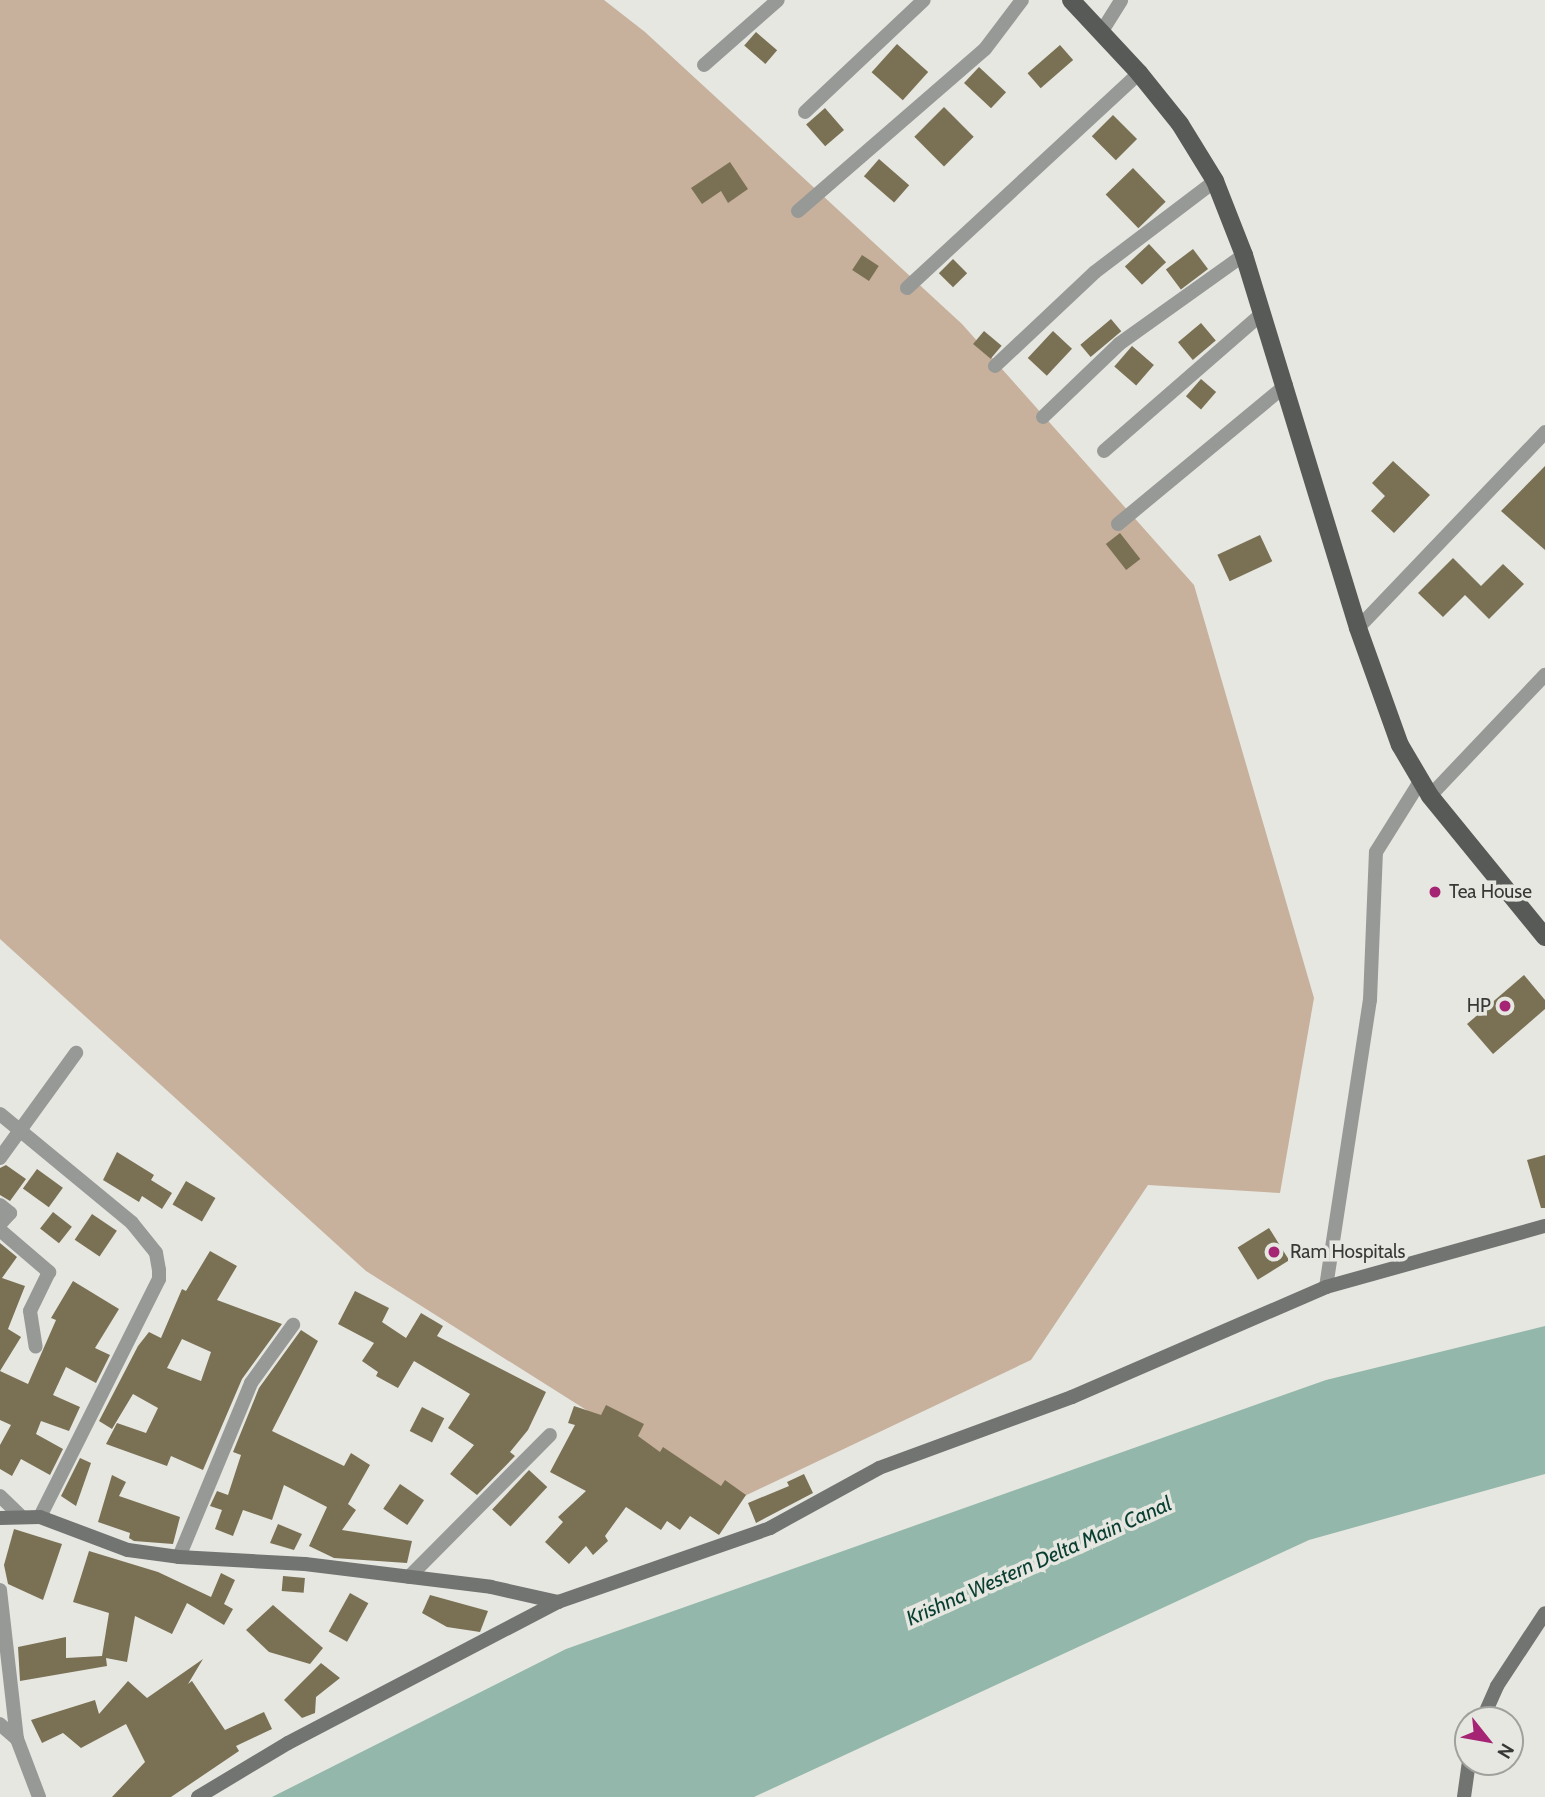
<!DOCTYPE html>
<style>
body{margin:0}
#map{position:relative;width:1545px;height:1797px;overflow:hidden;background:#e6e7e1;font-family:Cabin,sans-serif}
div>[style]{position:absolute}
.green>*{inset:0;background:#c7b19c}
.water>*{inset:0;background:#93b7ab}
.building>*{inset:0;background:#7a7154;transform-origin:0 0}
.street>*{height:14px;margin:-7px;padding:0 7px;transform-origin:7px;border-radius:7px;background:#979997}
.secondary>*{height:14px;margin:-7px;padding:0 7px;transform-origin:7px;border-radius:7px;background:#717471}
.primary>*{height:18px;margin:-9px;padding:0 9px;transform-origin:9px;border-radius:9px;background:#575a57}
.dots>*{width:19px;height:19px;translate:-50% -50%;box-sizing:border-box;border:4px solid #e6e7e1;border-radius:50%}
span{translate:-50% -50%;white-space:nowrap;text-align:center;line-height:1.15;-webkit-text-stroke:7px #e6e7e1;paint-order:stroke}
.poi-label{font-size:19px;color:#383836}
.left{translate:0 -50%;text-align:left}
.right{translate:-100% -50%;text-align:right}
.water-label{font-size:21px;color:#083e31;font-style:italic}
.north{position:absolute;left:1454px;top:1706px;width:70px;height:70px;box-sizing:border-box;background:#e6e7e1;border:2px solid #a0a19d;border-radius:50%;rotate:121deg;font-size:19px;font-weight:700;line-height:28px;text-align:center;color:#383836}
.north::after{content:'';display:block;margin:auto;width:24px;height:32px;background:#a52574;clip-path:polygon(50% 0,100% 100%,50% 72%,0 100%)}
</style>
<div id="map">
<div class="green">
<i style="clip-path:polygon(0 0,604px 0,645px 32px,962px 324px,1194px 585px,1314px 998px,1280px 1193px,1148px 1185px,1031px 1360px,732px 1502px,366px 1271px,0 939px)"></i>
</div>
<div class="water">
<i style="clip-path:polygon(1545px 1326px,1545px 1474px,1309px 1540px,754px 1797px,272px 1797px,566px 1649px,1326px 1380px)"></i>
</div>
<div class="building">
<i style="left:756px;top:32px;width:28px;height:18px;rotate:41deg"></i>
<i style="left:897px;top:44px;width:42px;height:38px;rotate:42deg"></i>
<i style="left:1060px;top:45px;width:20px;height:43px;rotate:49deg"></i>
<i style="left:979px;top:67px;width:37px;height:22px;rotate:43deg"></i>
<i style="left:944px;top:107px;width:42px;height:42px;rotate:45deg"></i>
<i style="left:825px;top:108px;width:29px;height:25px;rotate:49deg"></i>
<i style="left:1113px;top:115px;width:34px;height:30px;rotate:45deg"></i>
<i style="left:879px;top:159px;width:40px;height:23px;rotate:41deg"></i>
<i style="clip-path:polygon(730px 162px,748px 189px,728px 203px,721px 191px,702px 204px,691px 188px)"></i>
<i style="left:1133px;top:168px;width:47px;height:38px;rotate:46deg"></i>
<i style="left:1149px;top:244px;width:25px;height:33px;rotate:47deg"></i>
<i style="left:1193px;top:249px;width:25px;height:34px;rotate:53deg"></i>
<i style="left:862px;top:255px;width:20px;height:18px;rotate:33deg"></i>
<i style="left:953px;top:259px;width:20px;height:20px;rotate:45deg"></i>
<i style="left:1111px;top:319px;width:16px;height:40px;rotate:50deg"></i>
<i style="left:1201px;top:323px;width:23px;height:30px;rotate:50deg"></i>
<i style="left:984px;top:331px;width:23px;height:17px;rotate:40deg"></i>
<i style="left:1053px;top:331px;width:26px;height:37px;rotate:43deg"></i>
<i style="left:1132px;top:346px;width:29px;height:27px;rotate:41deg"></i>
<i style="left:1201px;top:379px;width:20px;height:23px;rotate:41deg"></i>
<i style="clip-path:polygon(1393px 461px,1430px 495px,1394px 533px,1371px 511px,1385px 496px,1372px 483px)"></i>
<i style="clip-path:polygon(1545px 466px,1545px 550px,1501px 511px)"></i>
<i style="left:1120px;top:533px;width:33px;height:18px;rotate:52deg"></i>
<i style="left:1260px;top:535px;width:29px;height:47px;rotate:65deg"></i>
<i style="clip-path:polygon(1453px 558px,1481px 586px,1503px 564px,1524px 584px,1489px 619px,1465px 595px,1443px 617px,1418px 593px)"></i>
<i style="clip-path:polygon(1524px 975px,1545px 1000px,1545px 1009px,1493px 1054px,1467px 1024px)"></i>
<i style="clip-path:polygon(117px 1152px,154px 1175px,151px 1180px,172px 1193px,162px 1209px,142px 1196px,139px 1202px,103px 1180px)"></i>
<i style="clip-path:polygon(1545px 1155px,1545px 1208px,1541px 1208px,1527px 1160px)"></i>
<i style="clip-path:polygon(6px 1165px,26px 1179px,10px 1201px,0 1195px,0 1168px)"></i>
<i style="left:37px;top:1169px;width:32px;height:24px;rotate:36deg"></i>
<i style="left:186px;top:1181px;width:34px;height:27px;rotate:30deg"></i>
<i style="left:53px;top:1212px;width:24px;height:21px;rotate:38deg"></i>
<i style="left:92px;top:1214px;width:30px;height:31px;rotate:34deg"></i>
<i style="left:1269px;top:1228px;width:38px;height:37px;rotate:58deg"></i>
<i style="clip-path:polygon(0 1243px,17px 1257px,2px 1278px,25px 1286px,8px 1329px,21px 1337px,0 1371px,28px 1384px,56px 1320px,51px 1318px,73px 1281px,119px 1309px,95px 1348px,110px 1355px,96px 1383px,66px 1367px,53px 1395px,80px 1407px,69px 1431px,41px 1421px,36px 1434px,63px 1449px,50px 1475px,21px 1459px,12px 1476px,0 1469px,0 1445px,11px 1425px,0 1420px)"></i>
<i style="clip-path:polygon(evenodd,210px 1251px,237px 1266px,217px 1300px,282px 1324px,242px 1379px,203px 1470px,171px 1456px,167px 1466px,106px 1444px,117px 1423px,146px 1433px,158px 1408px,133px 1394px,112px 1429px,99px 1421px,138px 1346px,149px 1332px,161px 1338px,182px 1289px,186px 1291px,210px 1251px,182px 1339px,211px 1352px,201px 1381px,167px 1368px,182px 1339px)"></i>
<i style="clip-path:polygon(355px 1291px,389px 1308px,382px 1322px,406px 1338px,421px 1313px,443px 1326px,437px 1336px,546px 1392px,528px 1430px,510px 1452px,515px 1456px,477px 1495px,450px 1474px,474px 1445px,448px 1428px,470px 1394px,414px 1361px,398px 1388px,376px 1376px,378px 1372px,362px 1361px,374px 1343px,338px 1324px)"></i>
<i style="clip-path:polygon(301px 1330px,318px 1341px,272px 1431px,344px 1466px,351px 1453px,370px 1465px,348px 1504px,356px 1510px,342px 1530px,412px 1541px,407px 1563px,334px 1558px,309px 1546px,327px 1507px,284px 1485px,272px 1520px,243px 1510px,233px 1536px,215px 1529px,222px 1510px,210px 1506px,217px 1491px,228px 1495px,241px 1455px,233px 1452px,259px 1388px)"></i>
<i style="clip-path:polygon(606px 1405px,644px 1424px,638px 1436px,660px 1452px,663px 1447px,721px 1486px,725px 1480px,746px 1495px,719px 1535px,690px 1516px,680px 1530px,667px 1521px,661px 1530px,626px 1507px,605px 1536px,608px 1541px,593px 1555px,586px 1546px,569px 1564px,545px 1542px,563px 1522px,558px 1517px,586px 1491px,550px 1472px,575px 1425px,568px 1423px,574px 1406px,601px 1415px)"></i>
<i style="left:422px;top:1407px;width:25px;height:27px;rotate:27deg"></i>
<i style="clip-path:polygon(80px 1458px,91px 1463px,76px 1506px,61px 1496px)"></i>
<i style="left:529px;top:1470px;width:25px;height:54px;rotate:43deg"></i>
<i style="clip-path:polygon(804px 1474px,813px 1493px,756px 1523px,748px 1503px,789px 1486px,787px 1482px)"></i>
<i style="clip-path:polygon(112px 1475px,126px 1482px,119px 1496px,180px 1517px,173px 1544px,134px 1541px,129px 1538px,130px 1533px,98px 1522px)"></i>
<i style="left:400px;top:1484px;width:29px;height:30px;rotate:34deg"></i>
<i style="clip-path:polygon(278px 1524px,302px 1534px,294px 1550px,270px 1543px)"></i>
<i style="clip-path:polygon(14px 1529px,62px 1544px,43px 1600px,8px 1584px,4px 1565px)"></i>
<i style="clip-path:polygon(89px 1551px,158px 1572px,211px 1597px,221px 1573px,235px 1580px,224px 1604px,233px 1609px,224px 1625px,187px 1603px,172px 1634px,135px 1616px,127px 1662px,106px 1658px,107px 1666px,20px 1681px,18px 1647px,66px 1637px,66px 1658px,102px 1656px,109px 1613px,73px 1602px)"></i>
<i style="left:283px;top:1576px;width:22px;height:15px;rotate:5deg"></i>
<i style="left:350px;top:1593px;width:21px;height:44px;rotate:29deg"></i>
<i style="clip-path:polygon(430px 1595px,488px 1611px,480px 1632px,447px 1627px,422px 1613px)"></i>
<i style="clip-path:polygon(273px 1605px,323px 1648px,310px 1664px,269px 1652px,246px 1630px)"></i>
<i style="clip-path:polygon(203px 1659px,188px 1684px,192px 1681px,225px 1730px,264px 1712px,272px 1729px,236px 1746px,239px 1751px,171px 1797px,112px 1797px,145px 1762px,126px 1724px,81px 1748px,63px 1733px,42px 1743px,31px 1720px,95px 1700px,99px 1714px,128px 1681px,147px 1698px)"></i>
<i style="clip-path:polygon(321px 1663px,340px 1678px,316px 1697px,315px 1713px,302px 1718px,284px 1700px)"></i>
</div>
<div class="street">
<i style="left:1102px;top:31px;width:36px;rotate:-58deg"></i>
<i style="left:704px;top:65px;width:98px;rotate:-41.3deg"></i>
<i style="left:805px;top:112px;width:163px;rotate:-43.3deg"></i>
<i style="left:798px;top:211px;width:247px;rotate:-40.9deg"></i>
<i style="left:985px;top:49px;width:61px;rotate:-52.9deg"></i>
<i style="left:907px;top:288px;width:316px;rotate:-42.8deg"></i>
<i style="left:995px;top:366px;width:137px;rotate:-43.2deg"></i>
<i style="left:1095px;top:272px;width:151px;rotate:-37.2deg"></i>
<i style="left:1043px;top:417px;width:105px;rotate:-43.8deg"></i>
<i style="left:1119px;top:344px;width:153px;rotate:-35.5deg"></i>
<i style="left:1104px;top:451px;width:211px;rotate:-41deg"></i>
<i style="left:1118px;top:524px;width:218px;rotate:-39.6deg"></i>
<i style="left:1358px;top:628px;width:271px;rotate:-46.3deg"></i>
<i style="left:1430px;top:796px;width:167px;rotate:-46.5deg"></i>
<i style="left:0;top:1114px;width:171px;rotate:39.5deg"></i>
<i style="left:132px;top:1223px;width:38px;rotate:51deg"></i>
<i style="left:156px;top:1253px;width:17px;rotate:80deg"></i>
<i style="left:159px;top:1270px;width:9px;rotate:90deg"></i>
<i style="left:159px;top:1279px;width:266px;rotate:116.6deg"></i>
<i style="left:0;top:1158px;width:130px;rotate:-54.1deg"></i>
<i style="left:0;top:1205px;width:13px;rotate:39deg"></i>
<i style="left:10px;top:1213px;width:15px;rotate:132deg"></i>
<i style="left:0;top:1230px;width:65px;rotate:40.6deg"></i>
<i style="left:49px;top:1272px;width:43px;rotate:116deg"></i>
<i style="left:30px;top:1311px;width:36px;rotate:81deg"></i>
<i style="left:1326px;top:1287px;width:290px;rotate:-81.3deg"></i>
<i style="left:1370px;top:1000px;width:148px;rotate:-87.7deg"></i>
<i style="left:1376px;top:852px;width:85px;rotate:-58deg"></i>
<i style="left:0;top:1496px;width:28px;rotate:44deg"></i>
<i style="left:179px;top:1557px;width:188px;rotate:-67.5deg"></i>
<i style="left:251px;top:1383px;width:72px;rotate:-54.1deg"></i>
<i style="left:409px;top:1577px;width:200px;rotate:-45.2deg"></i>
<i style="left:0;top:1590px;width:150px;rotate:83.5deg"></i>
<i style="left:17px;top:1739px;width:23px;rotate:-139deg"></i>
<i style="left:17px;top:1739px;width:62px;rotate:69.2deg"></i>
</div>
<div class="secondary">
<i style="left:0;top:1518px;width:40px;rotate:-1.4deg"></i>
<i style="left:40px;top:1517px;width:94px;rotate:20.6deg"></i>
<i style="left:128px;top:1550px;width:51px;rotate:7.8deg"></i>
<i style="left:179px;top:1557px;width:126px;rotate:3.2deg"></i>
<i style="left:305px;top:1564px;width:187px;rotate:7deg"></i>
<i style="left:491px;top:1587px;width:69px;rotate:12.6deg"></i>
<i style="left:1482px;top:1720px;width:37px;rotate:-66deg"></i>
<i style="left:1497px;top:1686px;width:87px;rotate:-56.7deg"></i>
<i style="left:198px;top:1797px;width:105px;rotate:-31deg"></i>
<i style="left:288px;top:1743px;width:305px;rotate:-27.6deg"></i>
<i style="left:558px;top:1602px;width:225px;rotate:-19.2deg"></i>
<i style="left:770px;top:1528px;width:124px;rotate:-28.8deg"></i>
<i style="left:879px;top:1468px;width:206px;rotate:-20.2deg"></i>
<i style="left:1072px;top:1397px;width:277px;rotate:-23.4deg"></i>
<i style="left:1326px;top:1287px;width:227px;rotate:-15.6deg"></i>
<i style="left:1464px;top:1797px;width:35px;rotate:-82deg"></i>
</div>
<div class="primary">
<i style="left:1071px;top:0;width:100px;rotate:47deg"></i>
<i style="left:1139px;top:73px;width:65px;rotate:51.2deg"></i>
<i style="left:1180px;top:124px;width:67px;rotate:58.4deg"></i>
<i style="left:1215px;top:181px;width:79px;rotate:68.6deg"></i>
<i style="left:1244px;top:255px;width:390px;rotate:73deg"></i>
<i style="left:1358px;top:628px;width:124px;rotate:70.3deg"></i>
<i style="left:1400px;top:745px;width:59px;rotate:59.5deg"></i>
<i style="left:1430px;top:796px;width:182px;rotate:50.8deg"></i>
</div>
<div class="dots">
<i style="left:1435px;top:892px;background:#a52574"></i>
<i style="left:1505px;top:1006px;background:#a52574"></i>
<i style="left:1274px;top:1252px;background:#a52574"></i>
</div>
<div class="poi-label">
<span class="left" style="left:1449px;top:892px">Tea House</span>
<span class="right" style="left:1491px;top:1006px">HP</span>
<span class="left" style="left:1290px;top:1252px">Ram Hospitals</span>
</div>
<div class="water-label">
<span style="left:1039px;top:1561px;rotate:-24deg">Krishna Western Delta Main Canal</span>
</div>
<div class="north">N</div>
</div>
